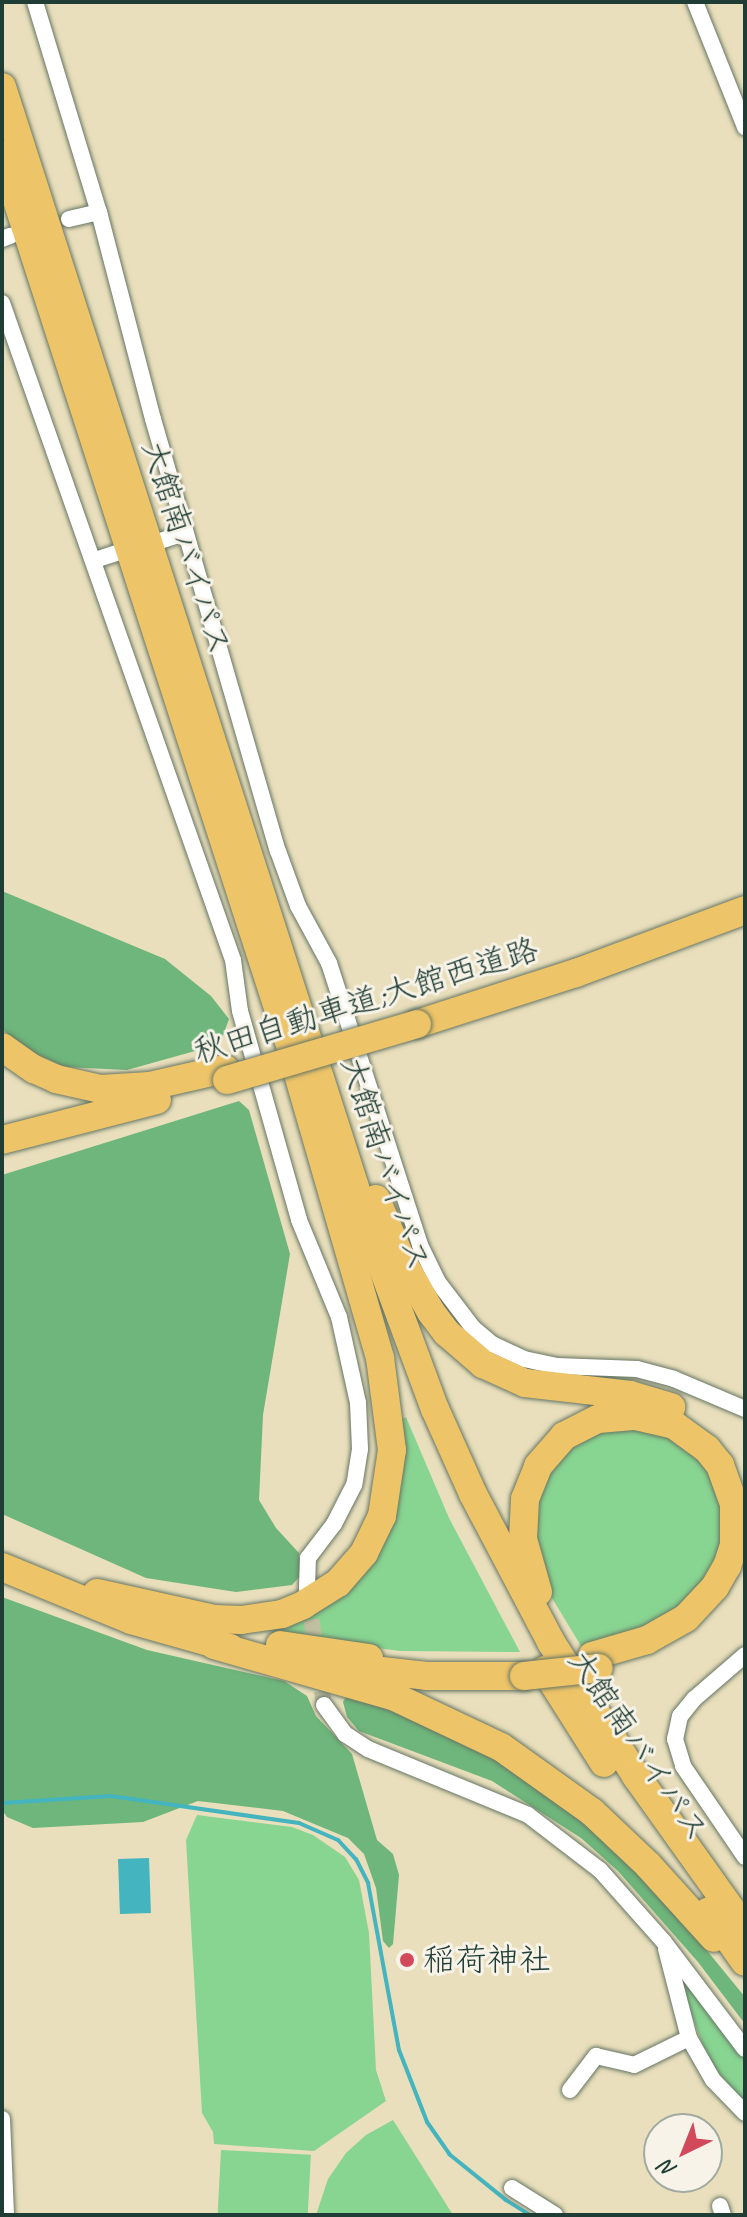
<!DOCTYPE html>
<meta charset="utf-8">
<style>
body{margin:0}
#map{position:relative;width:747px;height:2217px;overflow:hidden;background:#e9dfbc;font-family:Caveat,"Klee One",sans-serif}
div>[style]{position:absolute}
.green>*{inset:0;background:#88d491;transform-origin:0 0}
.forest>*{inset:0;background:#6eb67b}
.water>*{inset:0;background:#44b4be;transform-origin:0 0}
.stream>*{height:4px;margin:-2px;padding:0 2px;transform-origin:2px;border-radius:2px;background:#44b4be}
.street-tunnel>*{height:16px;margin-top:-8px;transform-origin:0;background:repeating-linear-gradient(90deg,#c1bfa1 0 16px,transparent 0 24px)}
.roads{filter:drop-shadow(0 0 2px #667664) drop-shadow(0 0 2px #667664)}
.street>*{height:16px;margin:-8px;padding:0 8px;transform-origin:8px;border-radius:8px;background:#fff}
.highway>*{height:28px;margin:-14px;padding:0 14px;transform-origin:14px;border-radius:14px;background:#eec469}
.bridges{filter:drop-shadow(0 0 2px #667664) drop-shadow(0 0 2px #667664)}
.highway-bridge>*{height:28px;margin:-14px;padding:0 14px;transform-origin:14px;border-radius:14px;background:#eec469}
.dots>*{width:22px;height:22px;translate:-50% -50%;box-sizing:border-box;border:4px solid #f7f3e8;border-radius:50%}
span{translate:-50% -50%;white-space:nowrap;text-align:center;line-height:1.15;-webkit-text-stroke:6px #f7f3e8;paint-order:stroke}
.street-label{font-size:32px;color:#1f3d34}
.poi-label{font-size:32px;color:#1f3d34}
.left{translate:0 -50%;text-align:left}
.frame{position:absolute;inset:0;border:4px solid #1f3d34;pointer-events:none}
.north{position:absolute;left:643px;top:2113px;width:80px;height:80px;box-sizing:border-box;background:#f7f3e8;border:2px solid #a1aaa0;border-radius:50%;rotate:223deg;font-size:22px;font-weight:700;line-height:32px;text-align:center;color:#1f3d34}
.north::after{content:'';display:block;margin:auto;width:28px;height:36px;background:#d1495b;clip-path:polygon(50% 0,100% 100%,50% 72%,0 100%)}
</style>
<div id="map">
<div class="green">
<i style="clip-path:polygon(406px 1417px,449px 1518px,520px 1652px,400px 1651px,272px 1634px,273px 1627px,349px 1587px,400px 1420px)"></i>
<i style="clip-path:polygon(632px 1426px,663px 1432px,691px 1448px,714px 1475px,724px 1508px,723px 1542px,712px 1575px,684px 1606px,652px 1627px,581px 1646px,549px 1593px,535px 1547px,539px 1488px,566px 1448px,593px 1433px)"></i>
<i style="clip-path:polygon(197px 1815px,292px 1827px,313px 1835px,345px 1857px,359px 1880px,369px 1933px,376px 2070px,386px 2101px,314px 2151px,214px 2144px,213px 2132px,202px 2113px,186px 1840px)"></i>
<i style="clip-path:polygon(681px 1971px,745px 2056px,745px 2104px,708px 2060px,677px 1973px)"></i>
<i style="clip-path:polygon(393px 2120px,453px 2215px,316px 2215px,328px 2179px,346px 2153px,366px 2135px)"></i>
<i style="left:221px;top:2150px;width:90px;height:65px;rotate:3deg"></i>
</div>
<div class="forest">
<i style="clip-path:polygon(2px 891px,165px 959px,211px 996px,229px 1019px,220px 1044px,127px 1070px,65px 1067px,29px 1051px,2px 1029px)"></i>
<i style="clip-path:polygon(239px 1101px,249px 1110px,290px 1254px,263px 1415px,259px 1500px,276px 1528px,299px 1553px,300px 1576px,292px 1585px,236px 1592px,146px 1578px,2px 1514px,2px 1175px)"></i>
<i style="clip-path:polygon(2px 1597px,147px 1650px,284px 1681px,307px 1696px,316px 1716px,352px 1754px,377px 1840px,393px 1854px,399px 1875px,393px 1944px,389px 1948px,383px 1941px,376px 1888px,364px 1854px,348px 1838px,283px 1811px,198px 1801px,143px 1822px,33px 1828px,7px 1817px,2px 1810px)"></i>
<i style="clip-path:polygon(347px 1695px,409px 1713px,517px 1767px,621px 1854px,682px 1920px,745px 1997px,745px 2024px,698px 1962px,618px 1871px,581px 1838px,492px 1781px,359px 1731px,347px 1717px,343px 1702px)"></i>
</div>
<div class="water">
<i style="left:149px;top:1858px;width:55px;height:31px;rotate:88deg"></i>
</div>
<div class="stream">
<i style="left:2px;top:1803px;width:109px;rotate:-3.7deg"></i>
<i style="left:111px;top:1796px;width:190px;rotate:8.2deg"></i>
<i style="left:299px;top:1823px;width:43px;rotate:23.6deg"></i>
<i style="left:338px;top:1840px;width:26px;rotate:47deg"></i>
<i style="left:356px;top:1859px;width:27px;rotate:63deg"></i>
<i style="left:368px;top:1883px;width:170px;rotate:79.5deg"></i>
<i style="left:399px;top:2050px;width:77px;rotate:68.7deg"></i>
<i style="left:427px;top:2122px;width:39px;rotate:55deg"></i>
<i style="left:449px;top:2154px;width:73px;rotate:38.9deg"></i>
<i style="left:506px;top:2200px;width:28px;rotate:32deg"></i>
</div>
<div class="street-tunnel">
<i style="left:308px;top:1596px;width:110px;rotate:81.6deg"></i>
</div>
<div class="roads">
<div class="street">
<i style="left:35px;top:2px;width:220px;rotate:73.1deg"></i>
<i style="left:99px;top:212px;width:214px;rotate:75.4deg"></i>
<i style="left:153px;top:419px;width:450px;rotate:73.9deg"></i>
<i style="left:278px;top:851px;width:59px;rotate:70deg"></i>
<i style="left:298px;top:906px;width:65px;rotate:61.5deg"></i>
<i style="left:329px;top:963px;width:296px;rotate:72.1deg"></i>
<i style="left:420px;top:1245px;width:41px;rotate:64.1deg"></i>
<i style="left:438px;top:1282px;width:58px;rotate:52.7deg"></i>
<i style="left:473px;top:1328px;width:25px;rotate:40deg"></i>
<i style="left:492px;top:1344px;width:35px;rotate:25deg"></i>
<i style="left:524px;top:1359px;width:34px;rotate:12deg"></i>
<i style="left:557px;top:1366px;width:80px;rotate:2.1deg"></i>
<i style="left:637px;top:1369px;width:38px;rotate:15deg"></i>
<i style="left:674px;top:1379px;width:77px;rotate:22.9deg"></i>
<i style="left:695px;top:2px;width:135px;rotate:68.2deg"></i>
<i style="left:69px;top:219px;width:31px;rotate:-13deg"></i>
<i style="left:2px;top:239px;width:9px;rotate:-21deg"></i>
<i style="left:2px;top:303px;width:696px;rotate:70.63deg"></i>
<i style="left:233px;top:960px;width:51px;rotate:82.2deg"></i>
<i style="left:240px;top:1011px;width:217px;rotate:74.2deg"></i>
<i style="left:299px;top:1220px;width:105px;rotate:67.6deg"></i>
<i style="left:339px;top:1317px;width:88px;rotate:77.5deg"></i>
<i style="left:358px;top:1403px;width:46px;rotate:87.5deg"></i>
<i style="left:360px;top:1449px;width:36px;rotate:99deg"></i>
<i style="left:354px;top:1485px;width:44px;rotate:117.1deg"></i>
<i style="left:334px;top:1524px;width:43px;rotate:127.4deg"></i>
<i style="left:308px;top:1558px;width:31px;rotate:92deg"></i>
<i style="left:160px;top:541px;width:26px;rotate:-18deg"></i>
<i style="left:95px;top:560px;width:23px;rotate:-18deg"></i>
<i style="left:745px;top:1655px;width:67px;rotate:139.2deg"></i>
<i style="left:694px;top:1699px;width:22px;rotate:129deg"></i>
<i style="left:680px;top:1716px;width:24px;rotate:102deg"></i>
<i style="left:675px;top:1739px;width:28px;rotate:73deg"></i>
<i style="left:683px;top:1766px;width:110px;rotate:55.7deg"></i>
<i style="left:324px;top:1705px;width:36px;rotate:54deg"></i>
<i style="left:345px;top:1734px;width:27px;rotate:33deg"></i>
<i style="left:368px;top:1749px;width:173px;rotate:22.4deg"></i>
<i style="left:528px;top:1815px;width:91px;rotate:37.4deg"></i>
<i style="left:600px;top:1870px;width:96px;rotate:48.4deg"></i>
<i style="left:664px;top:1942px;width:134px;rotate:52.9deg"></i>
<i style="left:666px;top:1949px;width:92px;rotate:75.5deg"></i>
<i style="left:689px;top:2038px;width:48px;rotate:60.3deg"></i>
<i style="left:713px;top:2080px;width:46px;rotate:45.9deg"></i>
<i style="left:570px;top:2090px;width:43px;rotate:-52.6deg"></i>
<i style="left:596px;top:2056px;width:39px;rotate:13deg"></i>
<i style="left:634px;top:2065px;width:61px;rotate:-26.1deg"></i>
<i style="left:2px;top:2119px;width:96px;rotate:87.6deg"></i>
<i style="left:512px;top:2188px;width:51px;rotate:32.1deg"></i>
<i style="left:720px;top:2206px;width:9px;rotate:72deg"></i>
</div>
<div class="highway">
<i style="left:2px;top:87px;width:1201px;rotate:72.21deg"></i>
<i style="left:369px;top:1231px;width:190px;rotate:69.7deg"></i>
<i style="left:435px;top:1409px;width:93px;rotate:65.9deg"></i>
<i style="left:473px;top:1494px;width:167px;rotate:62.2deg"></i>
<i style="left:551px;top:1642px;width:159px;rotate:57.6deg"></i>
<i style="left:636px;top:1776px;width:188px;rotate:54.5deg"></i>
<i style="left:2px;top:154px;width:975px;rotate:72.09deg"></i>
<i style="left:417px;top:1024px;width:167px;rotate:-17.8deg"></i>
<i style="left:576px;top:973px;width:180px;rotate:-20.4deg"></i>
<i style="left:2px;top:1047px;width:39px;rotate:35deg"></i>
<i style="left:34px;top:1069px;width:24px;rotate:24deg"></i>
<i style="left:56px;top:1079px;width:45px;rotate:12.8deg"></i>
<i style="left:100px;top:1089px;width:50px;rotate:-3.4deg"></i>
<i style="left:150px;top:1086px;width:77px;rotate:-12.8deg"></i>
<i style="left:2px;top:1140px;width:160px;rotate:-14.5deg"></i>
<i style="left:376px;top:1199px;width:65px;rotate:67.4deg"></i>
<i style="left:401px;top:1259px;width:61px;rotate:60.5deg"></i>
<i style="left:431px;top:1312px;width:26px;rotate:53deg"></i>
<i style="left:447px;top:1333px;width:48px;rotate:40.7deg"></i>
<i style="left:483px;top:1364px;width:46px;rotate:24.3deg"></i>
<i style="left:525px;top:1383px;width:106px;rotate:6.5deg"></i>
<i style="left:630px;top:1395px;width:43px;rotate:16.3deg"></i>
<i style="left:2px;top:1567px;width:139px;rotate:22.3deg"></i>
<i style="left:131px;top:1620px;width:103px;rotate:15.8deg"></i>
<i style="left:538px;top:1592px;width:55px;rotate:-105.8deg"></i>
<i style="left:523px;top:1539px;width:40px;rotate:-87.1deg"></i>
<i style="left:525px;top:1499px;width:35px;rotate:-68deg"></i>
<i style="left:538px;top:1466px;width:40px;rotate:-49deg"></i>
<i style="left:564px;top:1436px;width:38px;rotate:-27deg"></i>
<i style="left:598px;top:1419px;width:38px;rotate:-5deg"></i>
<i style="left:636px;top:1416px;width:39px;rotate:13deg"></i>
<i style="left:674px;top:1425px;width:41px;rotate:36deg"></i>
<i style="left:707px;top:1449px;width:21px;rotate:51deg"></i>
<i style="left:720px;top:1465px;width:41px;rotate:70.3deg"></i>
<i style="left:734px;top:1504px;width:41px;rotate:90deg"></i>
<i style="left:734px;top:1545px;width:22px;rotate:108deg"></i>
<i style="left:727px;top:1566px;width:24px;rotate:120deg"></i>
<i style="left:715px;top:1587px;width:42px;rotate:133.1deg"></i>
<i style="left:686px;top:1618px;width:45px;rotate:150.6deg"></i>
<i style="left:647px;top:1640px;width:57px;rotate:163.8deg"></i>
<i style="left:97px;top:1593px;width:120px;rotate:12.5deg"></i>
<i style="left:214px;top:1619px;width:27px;rotate:2deg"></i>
<i style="left:241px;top:1620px;width:41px;rotate:-8.3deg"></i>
<i style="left:282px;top:1614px;width:23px;rotate:-23deg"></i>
<i style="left:303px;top:1605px;width:41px;rotate:-32.2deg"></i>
<i style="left:338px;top:1583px;width:40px;rotate:-49deg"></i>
<i style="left:364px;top:1553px;width:41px;rotate:-64.1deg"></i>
<i style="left:382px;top:1516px;width:67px;rotate:-81.4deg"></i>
<i style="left:392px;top:1450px;width:93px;rotate:-97.4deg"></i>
<i style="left:380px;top:1358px;width:306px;rotate:-106.1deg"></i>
<i style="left:214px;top:1645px;width:188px;rotate:16deg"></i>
<i style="left:395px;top:1697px;width:117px;rotate:25.3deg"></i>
<i style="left:501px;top:1747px;width:112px;rotate:35.5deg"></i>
<i style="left:592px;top:1812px;width:77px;rotate:43.4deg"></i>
<i style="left:648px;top:1865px;width:98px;rotate:47.9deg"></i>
<i style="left:280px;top:1645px;width:90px;rotate:8.3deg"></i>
<i style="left:346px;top:1667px;width:81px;rotate:6.3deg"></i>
<i style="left:427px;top:1676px;width:97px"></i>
<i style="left:545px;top:1670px;width:110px;rotate:57.6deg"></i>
<i style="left:709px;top:1911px;width:62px;rotate:54.8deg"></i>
</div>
</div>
<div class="bridges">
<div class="highway-bridge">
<i style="left:227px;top:1080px;width:198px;rotate:-16.4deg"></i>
<i style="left:524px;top:1676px;width:75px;rotate:-6.1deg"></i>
</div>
</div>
<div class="dots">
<i style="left:407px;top:1960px;background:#d1495b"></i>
</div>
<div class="street-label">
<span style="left:186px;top:548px;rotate:72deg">大館南バイパス</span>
<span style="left:366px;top:1001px;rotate:-17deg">秋田自動車道;大館西道路</span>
<span style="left:385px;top:1164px;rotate:72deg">大館南バイパス</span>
<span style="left:638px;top:1746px;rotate:56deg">大館南バイパス</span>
</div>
<div class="poi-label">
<span class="left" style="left:423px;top:1960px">稲荷神社</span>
</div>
<div class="frame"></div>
<div class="north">N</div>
</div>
